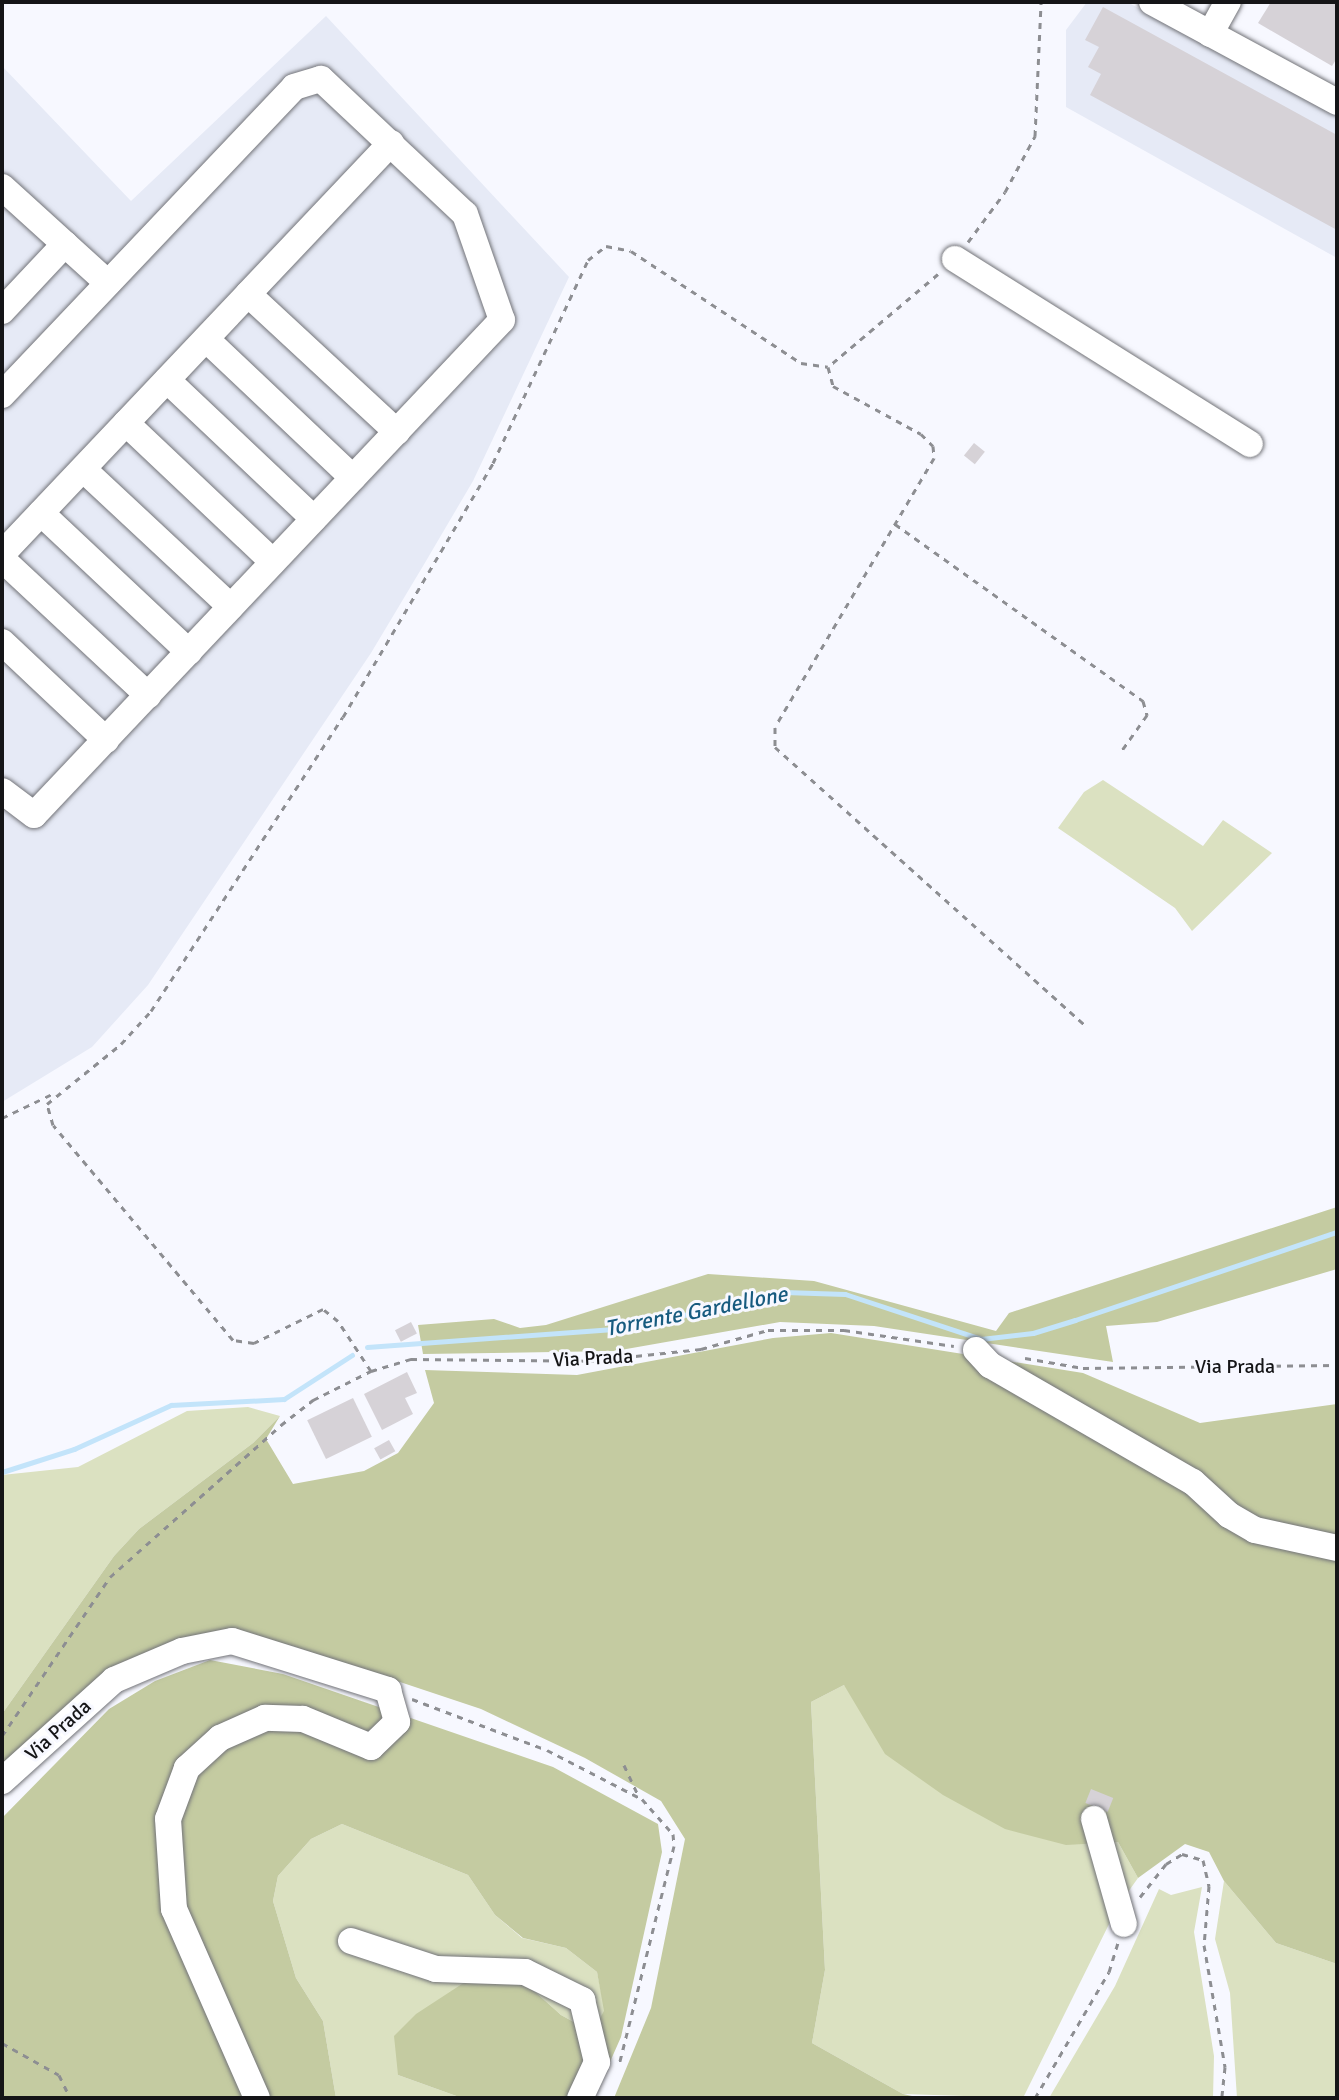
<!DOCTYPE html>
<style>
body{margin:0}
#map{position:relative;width:1339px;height:2100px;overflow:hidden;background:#f7f8ff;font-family:Signika,sans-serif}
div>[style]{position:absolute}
.built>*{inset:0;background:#e6eaf6}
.green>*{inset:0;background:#dbe1c1}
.forest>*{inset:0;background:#c4cba1}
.stream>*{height:5px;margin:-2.5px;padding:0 2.5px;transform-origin:2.5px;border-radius:2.5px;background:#c3e4fa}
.building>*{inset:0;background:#d6d2d7;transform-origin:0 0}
.path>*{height:3px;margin-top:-1.5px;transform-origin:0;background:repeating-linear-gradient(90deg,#8d8e92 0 6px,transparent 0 12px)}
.roads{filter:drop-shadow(0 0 2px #727378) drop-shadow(0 0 2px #727378)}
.minor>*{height:26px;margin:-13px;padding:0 13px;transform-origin:13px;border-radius:13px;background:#fff}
span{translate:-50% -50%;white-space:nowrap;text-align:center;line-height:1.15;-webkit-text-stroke:6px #f7f8ff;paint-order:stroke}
.street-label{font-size:20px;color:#151517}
.water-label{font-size:22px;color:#175b7f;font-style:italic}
.frame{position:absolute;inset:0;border:4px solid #151517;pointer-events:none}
</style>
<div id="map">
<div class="built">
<i style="clip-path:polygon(1087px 2px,1127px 2px,1337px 113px,1337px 258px,1066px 107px,1066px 30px)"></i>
<i style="clip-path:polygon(326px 16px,569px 277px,473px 481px,426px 561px,371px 653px,148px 985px,92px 1047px,2px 1102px,2px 66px,131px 201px)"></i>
</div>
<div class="green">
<i style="clip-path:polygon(1103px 780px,1203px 846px,1223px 820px,1272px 853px,1192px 931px,1175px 908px,1058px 828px,1084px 792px)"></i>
<i style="clip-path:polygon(248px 1407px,280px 1416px,253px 1443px,139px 1529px,114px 1556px,2px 1714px,2px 1475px,78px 1467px,187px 1411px)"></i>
<i style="clip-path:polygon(844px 1685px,1118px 1842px,1138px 1878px,1118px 1906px,1023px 2098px,903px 2094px,812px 2043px,825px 1970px,811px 1702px)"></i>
<i style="clip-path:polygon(342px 1824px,468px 1875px,495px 1915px,522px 1938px,566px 1948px,597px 1972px,605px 2011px,592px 2032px,561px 2015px,523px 1981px,398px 2075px,462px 2098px,336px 2098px,323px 2021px,296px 1978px,273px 1901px,278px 1876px,311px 1839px)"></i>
<i style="clip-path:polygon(1224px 1881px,1276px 1943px,1337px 1964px,1337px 2098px,1237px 2098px,1230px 1993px,1215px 1939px)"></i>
<i style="clip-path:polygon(1202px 1887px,1194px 1932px,1214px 2056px,1213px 2098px,1049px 2098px,1115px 1986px,1159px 1889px,1171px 1895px)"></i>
</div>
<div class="forest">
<i style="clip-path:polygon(1337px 1207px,1337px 1269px,1157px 1322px,1106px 1326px,1113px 1362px,874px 1326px,780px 1322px,615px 1351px,423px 1354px,418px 1325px,494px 1319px,520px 1328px,546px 1325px,708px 1274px,814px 1281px,996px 1331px,1009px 1313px)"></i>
<i style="clip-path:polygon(831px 1333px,1083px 1373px,1200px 1423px,1337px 1404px,1337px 1964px,1276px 1943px,1224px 1881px,1209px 1852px,1185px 1844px,1138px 1878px,1118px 1842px,1066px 1845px,1005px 1829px,943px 1795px,885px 1754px,844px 1685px,811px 1702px,825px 1970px,812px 2043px,903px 2094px,921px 2098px,614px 2098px,651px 2008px,685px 1839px,661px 1801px,585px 1758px,481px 1709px,292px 1646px,196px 1638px,2px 1764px,2px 1714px,114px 1556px,139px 1529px,253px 1443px,280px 1416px,266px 1439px,293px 1484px,364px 1471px,398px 1453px,434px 1403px,425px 1370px,577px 1375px,773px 1338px)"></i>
<i style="clip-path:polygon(210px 1660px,283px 1674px,553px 1767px,658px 1824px,662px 1852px,621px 2037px,594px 2098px,462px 2098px,398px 2075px,394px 2036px,416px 2014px,465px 1982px,523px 1981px,561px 2015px,592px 2032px,604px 2011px,597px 1972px,566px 1948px,523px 1938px,495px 1915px,468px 1875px,342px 1824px,311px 1839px,278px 1876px,273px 1901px,296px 1978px,323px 2021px,336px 2098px,2px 2098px,2px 1818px,109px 1709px,155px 1681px)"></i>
</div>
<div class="stream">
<i style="left:367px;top:1347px;width:261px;rotate:-4.2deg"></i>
<i style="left:627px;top:1328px;width:161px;rotate:-12.9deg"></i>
<i style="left:784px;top:1292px;width:61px;rotate:1.9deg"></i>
<i style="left:845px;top:1294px;width:143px;rotate:18.3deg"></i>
<i style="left:981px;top:1339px;width:52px;rotate:-6.6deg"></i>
<i style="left:1033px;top:1333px;width:44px;rotate:-17.2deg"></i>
<i style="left:1075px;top:1320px;width:276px;rotate:-18.6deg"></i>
<i style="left:2px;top:1472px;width:76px;rotate:-17.7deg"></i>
<i style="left:74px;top:1449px;width:107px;rotate:-24.4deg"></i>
<i style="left:171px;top:1405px;width:113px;rotate:-3deg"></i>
<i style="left:284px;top:1399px;width:81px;rotate:-32.9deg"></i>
</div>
<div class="building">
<i style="clip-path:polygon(1271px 2px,1337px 2px,1337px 58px,1332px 66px,1258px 23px)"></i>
<i style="clip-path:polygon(1103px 7px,1337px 135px,1337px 230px,1090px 95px,1101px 74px,1088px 67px,1099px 47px,1085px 40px)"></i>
<i style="left:974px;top:443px;width:14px;height:16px;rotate:39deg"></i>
<i style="left:411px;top:1322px;width:13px;height:18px;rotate:63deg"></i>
<i style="clip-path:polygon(407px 1372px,417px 1393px,405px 1398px,413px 1414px,382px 1430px,364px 1394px)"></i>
<i style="left:353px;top:1398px;width:43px;height:51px;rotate:64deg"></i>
<i style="left:389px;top:1440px;width:13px;height:17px;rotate:61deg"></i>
<i style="left:1091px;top:1789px;width:24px;height:15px;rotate:22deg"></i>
</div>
<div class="path">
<i style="left:968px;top:242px;width:62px;rotate:-53.5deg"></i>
<i style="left:1005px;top:192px;width:64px;rotate:-61.8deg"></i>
<i style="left:1035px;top:136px;width:134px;rotate:-87.4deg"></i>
<i style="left:938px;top:274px;width:144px;rotate:139.8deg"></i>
<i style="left:828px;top:367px;width:20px;rotate:75deg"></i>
<i style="left:833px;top:386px;width:100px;rotate:28.6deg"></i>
<i style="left:921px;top:434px;width:17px;rotate:45deg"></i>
<i style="left:933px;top:446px;width:12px;rotate:85deg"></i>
<i style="left:934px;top:458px;width:312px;rotate:120.6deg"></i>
<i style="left:775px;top:727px;width:20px;rotate:90deg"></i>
<i style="left:775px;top:747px;width:418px;rotate:41.9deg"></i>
<i style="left:895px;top:524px;width:305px;rotate:35.5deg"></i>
<i style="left:1143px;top:701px;width:15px;rotate:74deg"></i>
<i style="left:1147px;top:715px;width:43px;rotate:125.5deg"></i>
<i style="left:2px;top:1118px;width:55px;rotate:-25.6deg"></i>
<i style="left:1025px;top:1358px;width:59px;rotate:9.8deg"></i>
<i style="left:1083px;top:1368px;width:254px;rotate:-0.7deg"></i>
<i style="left:371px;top:1371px;width:60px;rotate:-123.4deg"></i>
<i style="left:338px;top:1321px;width:19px;rotate:-141deg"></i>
<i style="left:323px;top:1309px;width:77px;rotate:153.8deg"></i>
<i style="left:254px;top:1343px;width:21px;rotate:-172deg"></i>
<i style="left:233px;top:1340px;width:280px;rotate:-129.9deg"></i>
<i style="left:53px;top:1125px;width:22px;rotate:-106deg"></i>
<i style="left:47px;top:1104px;width:95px;rotate:-39deg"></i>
<i style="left:121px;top:1044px;width:45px;rotate:-47.7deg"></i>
<i style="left:151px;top:1011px;width:351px;rotate:-56.9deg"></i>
<i style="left:343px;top:717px;width:295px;rotate:-59.4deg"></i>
<i style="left:493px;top:463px;width:224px;rotate:-64.9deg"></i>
<i style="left:588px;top:260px;width:23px;rotate:-38deg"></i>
<i style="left:606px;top:246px;width:25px;rotate:11deg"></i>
<i style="left:631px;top:251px;width:204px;rotate:33.4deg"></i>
<i style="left:801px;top:363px;width:27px;rotate:8deg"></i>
<i style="left:412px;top:1699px;width:144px;rotate:20.7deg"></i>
<i style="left:547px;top:1750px;width:107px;rotate:27.3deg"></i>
<i style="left:642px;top:1799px;width:47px;rotate:48.5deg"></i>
<i style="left:673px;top:1834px;width:12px;rotate:85deg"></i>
<i style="left:674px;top:1846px;width:226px;rotate:104.1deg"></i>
<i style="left:2px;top:1736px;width:192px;rotate:-55.8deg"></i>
<i style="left:110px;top:1577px;width:229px;rotate:-41.6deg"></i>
<i style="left:281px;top:1425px;width:41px;rotate:-38deg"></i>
<i style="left:313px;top:1400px;width:65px;rotate:-26.6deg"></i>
<i style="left:371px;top:1371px;width:42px;rotate:-16.7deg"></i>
<i style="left:411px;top:1359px;width:177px;rotate:0.6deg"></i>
<i style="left:588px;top:1361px;width:114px;rotate:-6.1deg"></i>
<i style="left:701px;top:1349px;width:70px;rotate:-15.8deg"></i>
<i style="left:768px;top:1330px;width:76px"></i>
<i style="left:844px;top:1330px;width:111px;rotate:8.3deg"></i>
<i style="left:624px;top:1765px;width:35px;rotate:65deg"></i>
<i style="left:1140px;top:1897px;width:42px;rotate:-51.8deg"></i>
<i style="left:1166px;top:1864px;width:19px;rotate:-32deg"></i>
<i style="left:1182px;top:1854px;width:22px;rotate:16deg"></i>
<i style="left:1203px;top:1860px;width:27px;rotate:77deg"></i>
<i style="left:1209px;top:1886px;width:59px;rotate:94.8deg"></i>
<i style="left:1204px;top:1945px;width:124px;rotate:80.2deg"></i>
<i style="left:1225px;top:2067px;width:31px;rotate:96deg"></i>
<i style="left:2px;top:2043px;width:65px;rotate:29.3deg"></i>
<i style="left:59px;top:2075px;width:25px;rotate:64deg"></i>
<i style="left:1035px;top:2098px;width:146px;rotate:-59.6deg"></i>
<i style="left:1109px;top:1972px;width:30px;rotate:-73deg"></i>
</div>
<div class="roads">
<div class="minor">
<i style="left:1152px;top:2px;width:210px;rotate:28.4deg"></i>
<i style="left:1210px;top:34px;width:37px;rotate:-61deg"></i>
<i style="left:2px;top:187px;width:143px;rotate:42.2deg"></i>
<i style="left:955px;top:259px;width:348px;rotate:32.1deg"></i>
<i style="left:248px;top:294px;width:203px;rotate:42.8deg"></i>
<i style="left:2px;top:311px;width:92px;rotate:-46.8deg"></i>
<i style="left:206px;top:339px;width:202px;rotate:43.4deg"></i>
<i style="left:167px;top:380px;width:202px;rotate:43.4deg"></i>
<i style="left:2px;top:395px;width:424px;rotate:-46.5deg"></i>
<i style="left:294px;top:87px;width:28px;rotate:-17deg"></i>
<i style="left:321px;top:79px;width:197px;rotate:43.2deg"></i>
<i style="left:465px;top:214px;width:112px;rotate:70.8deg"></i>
<i style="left:502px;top:320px;width:681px;rotate:133.39deg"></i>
<i style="left:34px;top:815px;width:40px;rotate:-143deg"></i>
<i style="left:126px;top:423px;width:202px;rotate:43.4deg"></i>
<i style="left:83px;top:469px;width:202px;rotate:43deg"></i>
<i style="left:41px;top:513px;width:203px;rotate:43.2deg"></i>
<i style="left:2px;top:554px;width:566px;rotate:-46.58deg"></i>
<i style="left:2px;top:559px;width:200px;rotate:43deg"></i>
<i style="left:2px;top:642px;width:143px;rotate:43.3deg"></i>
<i style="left:976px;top:1350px;width:21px;rotate:47deg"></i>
<i style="left:990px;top:1365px;width:234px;rotate:30deg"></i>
<i style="left:1193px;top:1482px;width:49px;rotate:42.5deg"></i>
<i style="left:1229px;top:1515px;width:30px;rotate:30deg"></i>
<i style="left:1255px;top:1530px;width:84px;rotate:12.4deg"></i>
<i style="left:2px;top:1781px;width:151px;rotate:-42deg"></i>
<i style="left:114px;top:1680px;width:74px;rotate:-23.1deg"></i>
<i style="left:182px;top:1651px;width:51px;rotate:-11.3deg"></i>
<i style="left:232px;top:1641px;width:164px;rotate:17.4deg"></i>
<i style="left:388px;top:1690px;width:33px;rotate:74deg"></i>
<i style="left:397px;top:1722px;width:36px;rotate:136deg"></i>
<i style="left:371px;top:1747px;width:74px;rotate:-157.6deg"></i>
<i style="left:303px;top:1719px;width:38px;rotate:-178deg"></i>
<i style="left:265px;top:1718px;width:49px;rotate:156deg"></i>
<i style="left:220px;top:1738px;width:45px;rotate:137.7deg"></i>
<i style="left:187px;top:1768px;width:54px;rotate:110.4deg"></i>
<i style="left:168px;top:1819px;width:90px;rotate:86.2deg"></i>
<i style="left:174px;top:1909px;width:206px;rotate:66.3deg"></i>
<i style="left:1094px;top:1819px;width:109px;rotate:74.1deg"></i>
<i style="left:351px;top:1941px;width:89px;rotate:18.2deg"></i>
<i style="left:436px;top:1969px;width:89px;rotate:1.9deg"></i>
<i style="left:525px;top:1972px;width:64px;rotate:26.2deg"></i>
<i style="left:582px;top:2000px;width:64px;rotate:76.4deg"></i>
<i style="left:597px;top:2062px;width:40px;rotate:115deg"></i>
</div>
</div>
<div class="street-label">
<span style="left:593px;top:1358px;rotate:-3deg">Via Prada</span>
<span style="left:1235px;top:1366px">Via Prada</span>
<span style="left:58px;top:1730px;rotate:-42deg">Via Prada</span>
</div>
<div class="water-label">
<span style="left:696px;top:1311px;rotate:-11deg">Torrente Gardellone</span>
</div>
<div class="frame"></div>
</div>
